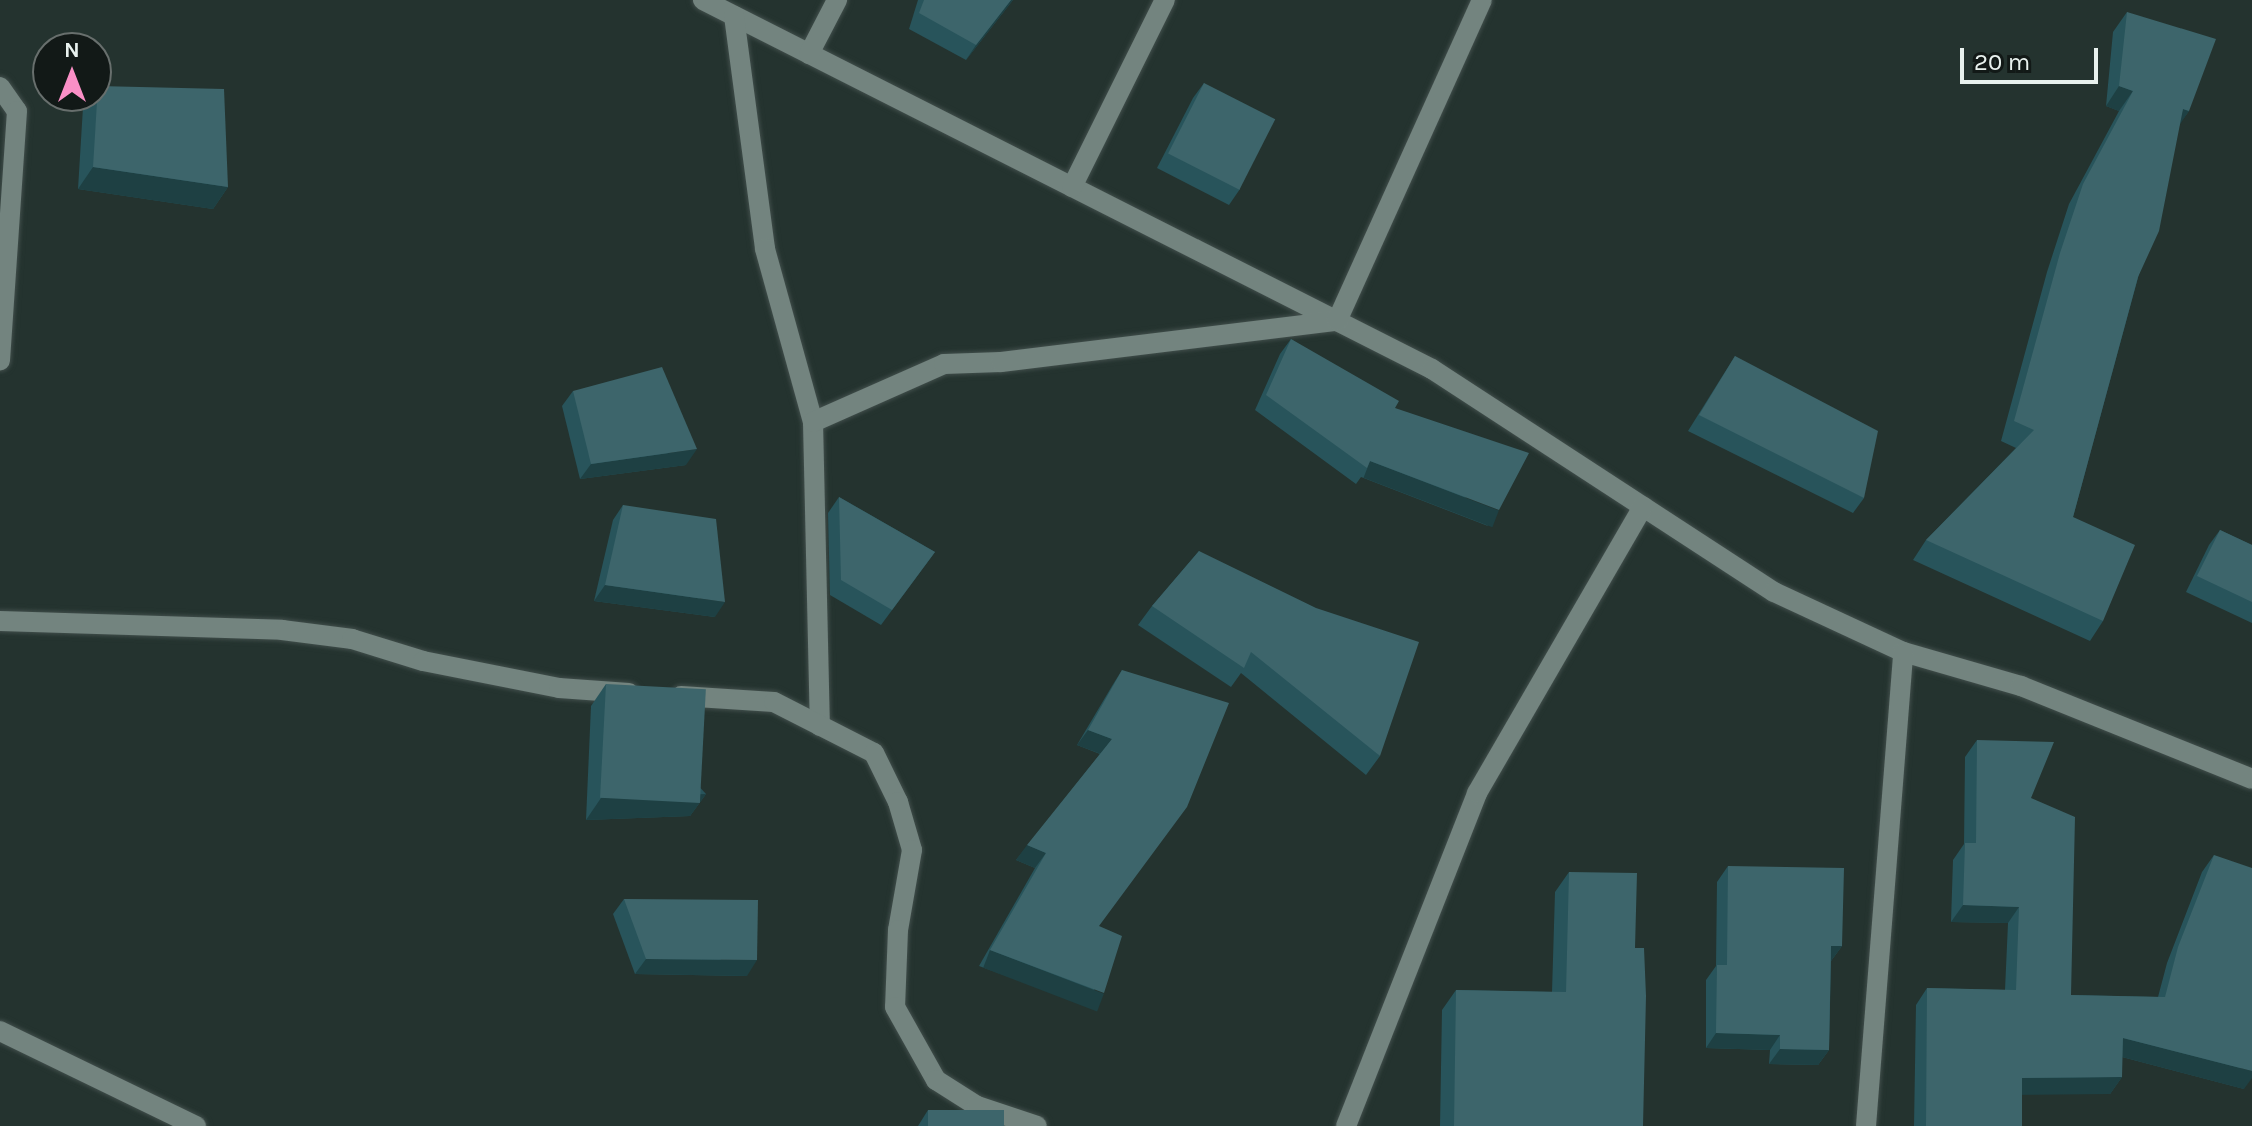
<!DOCTYPE html>
<style>
body{margin:0}
#map{position:relative;width:2252px;height:1126px;overflow:hidden;background:#24332f;font-family:Karla,sans-serif}
div>[style]{position:absolute}
.roads{filter:drop-shadow(0 0 2px #414e4b) drop-shadow(0 0 2px #414e4b)}
.street>*{height:20px;margin:-10px;padding:0 10px;transform-origin:10px;border-radius:10px;background:#73847f}
.wall>*{inset:0;background:#28545b}
.shaded-wall>*{inset:0;background:#1e4043;transform-origin:0 0}
.building>*{inset:0;background:#3d656b;transform-origin:0 0}
span{translate:-50% -50%;white-space:nowrap;text-align:center;line-height:1.15;-webkit-text-stroke:6px #121917;paint-order:stroke}
.north{position:absolute;left:32px;top:32px;width:80px;height:80px;box-sizing:border-box;background:#121917;border:2px solid #686f6d;border-radius:50%;rotate:0deg;font-size:22px;font-weight:700;line-height:32px;text-align:center;color:#e8f1ee}
.north::after{content:'';display:block;margin:auto;width:28px;height:36px;background:#fa8fc6;clip-path:polygon(50% 0,100% 100%,50% 72%,0 100%)}
.scale{position:absolute;left:1960px;top:48px;width:138px;height:36px;box-sizing:border-box;border:4px solid #e8f1ee;border-top:0;padding-left:10px;font-size:24px;line-height:28px;white-space:nowrap;color:#e8f1ee;-webkit-text-stroke:6px #121917;paint-order:stroke}
</style>
<div id="map">
<div class="roads">
<div class="street">
<i style="left:703px;top:0;width:817px;rotate:26.85deg"></i>
<i style="left:1432px;top:369px;width:408px;rotate:33.1deg"></i>
<i style="left:1774px;top:592px;width:142px;rotate:24.9deg"></i>
<i style="left:1903px;top:652px;width:123px;rotate:16.1deg"></i>
<i style="left:2021px;top:686px;width:249px;rotate:21.9deg"></i>
<i style="left:734px;top:16px;width:235px;rotate:82.4deg"></i>
<i style="left:765px;top:249px;width:180px;rotate:74.5deg"></i>
<i style="left:813px;top:422px;width:304px;rotate:88.7deg"></i>
<i style="left:809px;top:54px;width:61px;rotate:-62.6deg"></i>
<i style="left:0;top:87px;width:29px;rotate:55deg"></i>
<i style="left:17px;top:111px;width:250px;rotate:93.9deg"></i>
<i style="left:1072px;top:187px;width:209px;rotate:-63.6deg"></i>
<i style="left:813px;top:422px;width:143px;rotate:-23.9deg"></i>
<i style="left:944px;top:364px;width:57px;rotate:-2deg"></i>
<i style="left:1001px;top:362px;width:338px;rotate:-7deg"></i>
<i style="left:1337px;top:321px;width:352px;rotate:-65.7deg"></i>
<i style="left:0;top:621px;width:282px;rotate:1.8deg"></i>
<i style="left:282px;top:630px;width:71px;rotate:7.3deg"></i>
<i style="left:352px;top:639px;width:74px;rotate:17.2deg"></i>
<i style="left:423px;top:661px;width:139px;rotate:11.2deg"></i>
<i style="left:559px;top:688px;width:70px;rotate:4.1deg"></i>
<i style="left:681px;top:696px;width:93px;rotate:3.7deg"></i>
<i style="left:774px;top:702px;width:112px;rotate:27deg"></i>
<i style="left:874px;top:753px;width:55px;rotate:63.9deg"></i>
<i style="left:898px;top:802px;width:50px;rotate:73.7deg"></i>
<i style="left:912px;top:850px;width:81px;rotate:99.9deg"></i>
<i style="left:898px;top:930px;width:77px;rotate:92.2deg"></i>
<i style="left:895px;top:1007px;width:84px;rotate:60.7deg"></i>
<i style="left:936px;top:1080px;width:49px;rotate:32.4deg"></i>
<i style="left:977px;top:1106px;width:63px;rotate:18.4deg"></i>
<i style="left:0;top:1031px;width:218px;rotate:25.9deg"></i>
<i style="left:1346px;top:1126px;width:358px;rotate:-68.5deg"></i>
<i style="left:1477px;top:793px;width:331px;rotate:-59.9deg"></i>
<i style="left:1866px;top:1126px;width:475px;rotate:-85.5deg"></i>
</div>
</div>
<div class="wall">
<i style="clip-path:polygon(918px 0,1013px 0,966px 60px,909px 29px)"></i>
<i style="clip-path:polygon(2127px 12px,2189px 111px,2180px 123px,2073px 517px,2103px 621px,2090px 641px,1913px 560px,1926px 540px,2016px 448px,2001px 441px,2047px 272px,2069px 204px,2119px 111px,2106px 106px,2113px 32px)"></i>
<i style="clip-path:polygon(1204px 83px,1240px 189px,1229px 205px,1157px 168px,1193px 98px)"></i>
<i style="clip-path:polygon(98px 86px,228px 187px,213px 209px,78px 189px,83px 107px,91px 96px,96px 96px,96px 88px)"></i>
<i style="clip-path:polygon(1291px 339px,1395px 408px,1488px 526px,1361px 477px,1356px 484px,1255px 410px,1280px 354px)"></i>
<i style="clip-path:polygon(1735px 356px,1864px 498px,1853px 513px,1688px 431px)"></i>
<i style="clip-path:polygon(573px 391px,686px 465px,580px 479px,562px 406px)"></i>
<i style="clip-path:polygon(839px 497px,935px 552px,881px 625px,830px 595px,828px 513px)"></i>
<i style="clip-path:polygon(623px 505px,715px 617px,594px 601px,613px 520px)"></i>
<i style="clip-path:polygon(2220px 530px,2252px 545px,2252px 623px,2186px 592px,2209px 545px)"></i>
<i style="clip-path:polygon(1199px 551px,1380px 756px,1366px 775px,1241px 673px,1231px 687px,1138px 625px,1152px 606px)"></i>
<i style="clip-path:polygon(1122px 670px,1099px 926px,1093px 1008px,979px 966px,1035px 868px,1016px 860px,1100px 754px,1077px 745px,1112px 686px)"></i>
<i style="clip-path:polygon(606px 684px,706px 794px,690px 816px,586px 820px,591px 706px)"></i>
<i style="clip-path:polygon(1977px 740px,2031px 798px,2071px 995px,2158px 997px,2167px 963px,2202px 872px,2214px 855px,2244px 1089px,2122px 1057px,2122px 1077px,2110px 1094px,2022px 1094px,2022px 1126px,1914px 1126px,1916px 1005px,1927px 988px,2005px 990px,2008px 923px,1951px 922px,1953px 860px,1964px 844px,1965px 757px)"></i>
<i style="clip-path:polygon(1728px 866px,1842px 946px,1831px 961px,1829px 1050px,1818px 1065px,1769px 1064px,1770px 1050px,1706px 1048px,1706px 980px,1716px 966px,1717px 882px)"></i>
<i style="clip-path:polygon(1569px 872px,1635px 948px,1643px 1126px,1440px 1126px,1442px 1010px,1456px 990px,1552px 992px,1555px 892px)"></i>
<i style="clip-path:polygon(624px 899px,747px 976px,635px 974px,613px 914px)"></i>
<i style="clip-path:polygon(928px 1110px,1002px 1126px,918px 1126px)"></i>
</div>
<div class="shaded-wall">
<i style="clip-path:polygon(1011px 0,1013px 0,966px 60px,976px 45px)"></i>
<i style="clip-path:polygon(2119px 86px,2133px 91px,2119px 111px,2106px 106px)"></i>
<i style="clip-path:polygon(2183px 109px,2189px 111px,2176px 130px)"></i>
<i style="clip-path:polygon(93px 167px,228px 187px,213px 209px,78px 189px)"></i>
<i style="clip-path:polygon(697px 449px,686px 465px,580px 479px,591px 464px)"></i>
<i style="left:1370px;top:461px;width:138px;height:18px;rotate:21deg"></i>
<i style="clip-path:polygon(605px 585px,725px 602px,715px 617px,594px 601px)"></i>
<i style="clip-path:polygon(1088px 730px,1112px 739px,1101px 754px,1077px 745px)"></i>
<i style="clip-path:polygon(706px 794px,690px 816px,586px 820px,601px 798px)"></i>
<i style="clip-path:polygon(1027px 845px,1046px 853px,1035px 868px,1016px 860px)"></i>
<i style="clip-path:polygon(1963px 905px,2019px 907px,2008px 923px,1951px 922px)"></i>
<i style="clip-path:polygon(1831px 946px,1842px 946px,1831px 961px)"></i>
<i style="left:990px;top:950px;width:122px;height:19px;rotate:21deg"></i>
<i style="clip-path:polygon(646px 959px,757px 960px,747px 976px,635px 974px)"></i>
<i style="clip-path:polygon(1716px 1033px,1780px 1035px,1770px 1050px,1706px 1048px)"></i>
<i style="clip-path:polygon(2123px 1038px,2252px 1071px,2252px 1078px,2244px 1089px,2111px 1054px)"></i>
<i style="clip-path:polygon(1780px 1049px,1829px 1050px,1818px 1065px,1769px 1064px)"></i>
<i style="clip-path:polygon(2122px 1077px,2110px 1094px,2010px 1095px,2022px 1078px)"></i>
</div>
<div class="building">
<i style="clip-path:polygon(924px 0,1011px 0,976px 45px,919px 13px)"></i>
<i style="clip-path:polygon(2127px 12px,2216px 39px,2189px 111px,2183px 109px,2159px 231px,2138px 277px,2073px 517px,2135px 545px,2103px 621px,1926px 540px,2034px 430px,2014px 421px,2060px 253px,2083px 184px,2133px 91px,2119px 86px)"></i>
<i style="left:1204px;top:83px;width:80px;height:79px;rotate:27deg"></i>
<i style="clip-path:polygon(98px 86px,224px 89px,228px 187px,93px 167px)"></i>
<i style="clip-path:polygon(1291px 339px,1399px 401px,1395px 408px,1529px 453px,1499px 510px,1370px 461px,1367px 468px,1266px 395px)"></i>
<i style="clip-path:polygon(1735px 356px,1878px 431px,1864px 498px,1699px 415px)"></i>
<i style="clip-path:polygon(662px 367px,697px 449px,591px 464px,573px 391px)"></i>
<i style="clip-path:polygon(839px 497px,935px 552px,892px 610px,841px 580px)"></i>
<i style="clip-path:polygon(623px 505px,716px 519px,725px 602px,605px 585px)"></i>
<i style="clip-path:polygon(2220px 530px,2252px 545px,2252px 602px,2197px 576px)"></i>
<i style="clip-path:polygon(1199px 551px,1316px 608px,1419px 642px,1380px 756px,1251px 652px,1244px 668px,1152px 606px)"></i>
<i style="clip-path:polygon(1122px 670px,1229px 703px,1187px 807px,1099px 926px,1122px 936px,1104px 993px,990px 950px,1046px 853px,1027px 845px,1112px 739px,1088px 730px)"></i>
<i style="left:606px;top:684px;width:100px;height:114px;rotate:3deg"></i>
<i style="clip-path:polygon(1977px 740px,2054px 742px,2031px 798px,2075px 817px,2071px 995px,2165px 997px,2178px 947px,2214px 855px,2252px 868px,2252px 1071px,2123px 1038px,2122px 1077px,2022px 1078px,2022px 1126px,1926px 1126px,1927px 988px,2016px 990px,2019px 907px,1963px 905px,1965px 843px,1976px 843px)"></i>
<i style="clip-path:polygon(1728px 866px,1844px 868px,1842px 946px,1831px 946px,1829px 1050px,1780px 1049px,1780px 1035px,1716px 1033px,1717px 965px,1727px 965px)"></i>
<i style="clip-path:polygon(1569px 872px,1637px 873px,1635px 948px,1644px 948px,1646px 996px,1643px 1126px,1454px 1126px,1456px 990px,1566px 992px)"></i>
<i style="clip-path:polygon(624px 899px,758px 900px,757px 960px,646px 959px)"></i>
<i style="left:928px;top:1110px;width:76px;height:16px"></i>
</div>
<div class="north">N</div>
<div class="scale">20 m</div>
</div>
